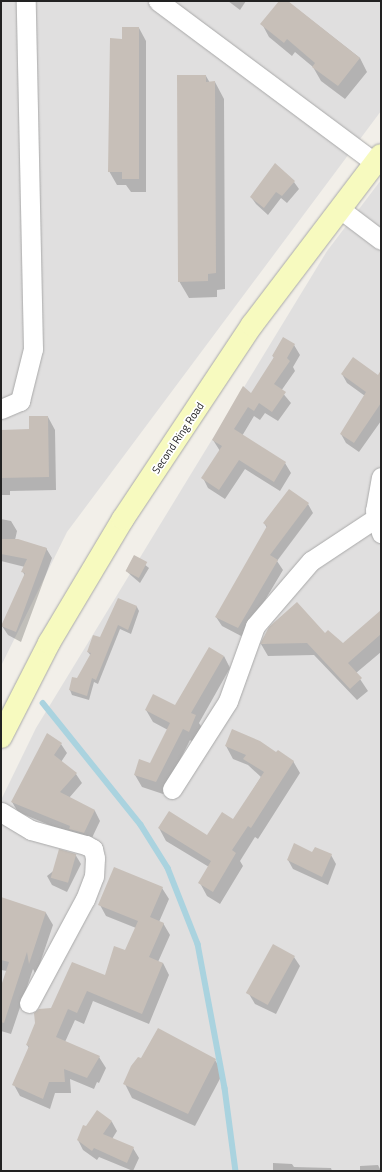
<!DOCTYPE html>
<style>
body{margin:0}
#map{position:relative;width:382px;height:1172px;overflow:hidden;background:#f2efe9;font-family:"Titillium Web",sans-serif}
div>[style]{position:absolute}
.residential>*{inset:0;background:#e0dfdf}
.shadow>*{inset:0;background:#0003}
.stream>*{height:5.5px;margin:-2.75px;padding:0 2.75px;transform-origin:2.75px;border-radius:2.75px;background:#aad3df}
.building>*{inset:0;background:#c7bfb8;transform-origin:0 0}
.roads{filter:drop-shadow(0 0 1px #a9a9a9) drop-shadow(0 0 1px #a9a9a9)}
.minor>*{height:19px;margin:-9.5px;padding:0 9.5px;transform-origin:9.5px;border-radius:9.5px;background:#fff}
.secondary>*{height:22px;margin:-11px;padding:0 11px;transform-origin:11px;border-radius:11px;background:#f7fabf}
span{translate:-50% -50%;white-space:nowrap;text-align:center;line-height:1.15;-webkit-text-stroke:3.5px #fff;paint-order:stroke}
.street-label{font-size:11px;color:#222}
.frame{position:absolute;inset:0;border:2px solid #222;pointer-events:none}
</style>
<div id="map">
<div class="residential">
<i style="clip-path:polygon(1px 1px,381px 1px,381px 111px,67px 532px,1px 666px)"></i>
<i style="clip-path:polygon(381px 180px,381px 1171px,1px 1171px,1px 800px,36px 728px,327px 251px)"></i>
</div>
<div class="shadow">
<i style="clip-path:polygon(228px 1px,246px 1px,240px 10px)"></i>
<i style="clip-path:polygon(280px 1px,287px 1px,360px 58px,367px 72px,345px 99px,321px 81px,313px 67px,295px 52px,292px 56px,269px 37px,262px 24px)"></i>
<i style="clip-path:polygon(139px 28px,146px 41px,146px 192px,131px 192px,126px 185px,117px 185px,109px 171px,123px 40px)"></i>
<i style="clip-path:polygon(206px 76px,210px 83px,215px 82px,224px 99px,225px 289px,217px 290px,217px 297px,189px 298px,179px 281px)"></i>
<i style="clip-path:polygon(294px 182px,299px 189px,287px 203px,281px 198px,268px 215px,256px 204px,251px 197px)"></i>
<i style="clip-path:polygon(294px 345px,300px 355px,293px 367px,295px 371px,281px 391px,291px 403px,278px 421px,265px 413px,260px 420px,254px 416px,242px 436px,285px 463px,291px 473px,280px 491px,245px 469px,225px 499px,208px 488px,203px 478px,220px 451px,213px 440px,243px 388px,252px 395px,274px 358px,273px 356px)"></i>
<i style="clip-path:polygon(342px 374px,381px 376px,381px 421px,359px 452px,346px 443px,341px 434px,365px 396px,347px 383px)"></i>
<i style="clip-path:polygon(48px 417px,55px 430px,56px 490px,10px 491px,10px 495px,1px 495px,1px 431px,30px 430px)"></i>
<i style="clip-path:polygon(308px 504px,313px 513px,277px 561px,283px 570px,243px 637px,222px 626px,216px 617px,267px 528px,264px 523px)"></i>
<i style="clip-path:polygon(1px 519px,11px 521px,17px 531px,15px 540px,46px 548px,52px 558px,21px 642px,8px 635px,2px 626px,25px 576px,23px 572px,25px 567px,1px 561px)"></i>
<i style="clip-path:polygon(134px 556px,149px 568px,140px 583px,126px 571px)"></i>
<i style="clip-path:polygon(119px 599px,137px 607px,139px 611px,131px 634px,120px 629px,98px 684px,94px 682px,89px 700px,72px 695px,70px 690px,73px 678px,77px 679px,91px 656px,88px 652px,101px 638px)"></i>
<i style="clip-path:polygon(381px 621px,381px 652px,356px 673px,368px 691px,357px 700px,314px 655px,268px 656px,261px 644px,325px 634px,343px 645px)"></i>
<i style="clip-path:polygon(224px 656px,230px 668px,199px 723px,202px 728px,195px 743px,190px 740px,163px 794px,142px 787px,135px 775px,151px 764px,168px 730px,153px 722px,146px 710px,176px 707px)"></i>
<i style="clip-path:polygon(61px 744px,67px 753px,61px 762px,76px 774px,82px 783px,69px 798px,95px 811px,100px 821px,90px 842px,18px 812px,12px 802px)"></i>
<i style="clip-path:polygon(226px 746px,277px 754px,293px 761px,300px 773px,258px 839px,255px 837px,240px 861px,243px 866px,220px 904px,207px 896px,200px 883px,209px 867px,166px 841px,159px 828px,208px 836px,234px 820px,261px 777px,248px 765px,233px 759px)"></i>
<i style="clip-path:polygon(313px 853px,331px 855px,336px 864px,328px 885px,293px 869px,288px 860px)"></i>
<i style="clip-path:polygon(75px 854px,81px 864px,67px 892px,52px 885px,47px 876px)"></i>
<i style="clip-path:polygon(162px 888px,169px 899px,159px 922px,163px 923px,170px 935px,158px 962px,163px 963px,169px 975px,149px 1024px,93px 1001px,84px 1024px,75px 1020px,65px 1042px,99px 1057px,106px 1068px,99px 1083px,97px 1082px,94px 1089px,70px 1079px,71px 1093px,55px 1093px,50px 1109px,20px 1096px,14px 1085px,29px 1048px,27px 1045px,51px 1009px,105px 976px,126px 951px,136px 928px,106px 916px,100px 905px)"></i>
<i style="clip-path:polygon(1px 898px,46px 913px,53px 925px,36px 975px,33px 969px,11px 1034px,1px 1031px,1px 989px,7px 971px,1px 970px)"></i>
<i style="clip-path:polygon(294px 957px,300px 966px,276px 1014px,255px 1004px,249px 994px)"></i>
<i style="clip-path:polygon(215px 1060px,223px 1073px,195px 1126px,132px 1098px,125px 1084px)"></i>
<i style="clip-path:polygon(98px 1112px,112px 1122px,117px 1131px,112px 1139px,133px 1148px,139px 1158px,133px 1171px,99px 1157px,97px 1160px,83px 1150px,78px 1140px)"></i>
<i style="clip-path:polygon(273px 1163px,292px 1164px,294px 1167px,331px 1168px,332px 1171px,273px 1171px)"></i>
<i style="clip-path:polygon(378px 1165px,381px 1171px,360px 1171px,360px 1166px)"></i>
</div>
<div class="stream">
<i style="left:43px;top:703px;width:156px;rotate:51.2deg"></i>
<i style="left:141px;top:825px;width:51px;rotate:57.9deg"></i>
<i style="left:168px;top:868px;width:82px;rotate:68.5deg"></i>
<i style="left:198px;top:944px;width:147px;rotate:79.4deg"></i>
<i style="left:225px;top:1088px;width:84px;rotate:82.5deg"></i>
</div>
<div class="building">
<i style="clip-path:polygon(279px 1px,288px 1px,360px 58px,338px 86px,312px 67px,315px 63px,287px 39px,284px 43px,260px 24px)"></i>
<i style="clip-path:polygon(122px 27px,139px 27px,139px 179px,122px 179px,122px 172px,108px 172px,110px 38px,122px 39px)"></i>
<i style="clip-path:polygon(177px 75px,206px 75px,206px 82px,215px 81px,216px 273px,208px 274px,208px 281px,178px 282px)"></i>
<i style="clip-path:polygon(275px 163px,295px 181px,282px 196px,276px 192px,264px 208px,250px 197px)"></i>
<i style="clip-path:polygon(283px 337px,295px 344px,287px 358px,290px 361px,274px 384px,286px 392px,272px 412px,259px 403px,254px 411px,248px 407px,234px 429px,286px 462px,274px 482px,239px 460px,219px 490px,201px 478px,222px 446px,212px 440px,243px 386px,251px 393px,274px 357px,272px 356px)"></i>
<i style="clip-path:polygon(353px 357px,378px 375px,381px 370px,381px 403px,354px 443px,340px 434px,366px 392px,341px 374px)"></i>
<i style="clip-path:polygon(29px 416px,48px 416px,49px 477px,1px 478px,1px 430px,29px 429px)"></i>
<i style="clip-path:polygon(289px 489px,309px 503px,270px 555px,278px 560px,238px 628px,215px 617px,267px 526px,263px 523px)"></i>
<i style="clip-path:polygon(1px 539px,18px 539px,47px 548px,16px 632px,1px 626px,25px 573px,21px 572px,27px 559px,1px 554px)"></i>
<i style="left:134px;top:555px;width:15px;height:18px;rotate:28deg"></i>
<i style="clip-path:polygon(118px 598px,137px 606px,128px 630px,118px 625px,96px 680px,92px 678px,87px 696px,69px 690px,72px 677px,77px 678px,91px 653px,87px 652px,93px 635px,100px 637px)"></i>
<i style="clip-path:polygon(297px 602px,325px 633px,328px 630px,343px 643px,381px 610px,381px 634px,348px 663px,362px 678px,350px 689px,307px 643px,260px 644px,269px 627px)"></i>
<i style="clip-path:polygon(209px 647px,224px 656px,191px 713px,196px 715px,189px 732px,183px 729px,156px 782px,134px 775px,139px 759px,150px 763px,170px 723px,145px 710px,153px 694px,175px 705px)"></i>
<i style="clip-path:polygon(232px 729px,260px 741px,276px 752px,278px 750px,294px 761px,251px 828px,248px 826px,232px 850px,236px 853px,213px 892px,198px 883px,211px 861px,158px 828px,169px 811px,207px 835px,222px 812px,233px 819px,264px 772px,243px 759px,246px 755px,225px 746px)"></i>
<i style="clip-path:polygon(47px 733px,62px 743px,54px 755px,77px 773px,60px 792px,95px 810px,84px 833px,69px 829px,70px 826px,11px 802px)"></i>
<i style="clip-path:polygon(294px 843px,312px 852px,315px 847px,332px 854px,322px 877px,287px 860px)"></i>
<i style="left:59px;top:849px;width:18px;height:30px;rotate:16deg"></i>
<i style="clip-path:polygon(114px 867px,163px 887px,150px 917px,164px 923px,149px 957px,163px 963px,142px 1014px,87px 991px,77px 1013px,68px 1009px,56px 1037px,100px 1056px,87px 1078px,64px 1069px,65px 1082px,49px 1082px,43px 1099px,12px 1085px,29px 1046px,26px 1045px,35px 1023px,34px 1013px,39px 1009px,51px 1008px,72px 962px,105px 975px,114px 946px,125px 950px,138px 921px,98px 905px)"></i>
<i style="clip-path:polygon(1px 897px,46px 912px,29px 964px,27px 952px,4px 1023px,1px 1022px,1px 986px,9px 962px,1px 960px)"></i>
<i style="left:273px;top:944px;width:25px;height:56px;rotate:29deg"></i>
<i style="clip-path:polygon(158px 1028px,216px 1059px,188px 1114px,123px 1084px,131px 1066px,138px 1057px,141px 1058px)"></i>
<i style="clip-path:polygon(97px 1110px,112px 1121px,103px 1134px,134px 1147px,127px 1163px,94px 1148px,92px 1151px,77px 1140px,83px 1125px,86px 1126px)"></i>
</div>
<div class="roads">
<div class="minor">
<i style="left:158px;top:1px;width:271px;rotate:36.7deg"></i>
<i style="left:340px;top:209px;width:51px;rotate:37.1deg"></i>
<i style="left:1px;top:409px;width:21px;rotate:-23deg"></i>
<i style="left:20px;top:401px;width:54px;rotate:-76deg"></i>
<i style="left:33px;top:349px;width:348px;rotate:-91.2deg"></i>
<i style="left:381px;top:477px;width:34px;rotate:100deg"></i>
<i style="left:375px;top:510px;width:24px;rotate:75deg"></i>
<i style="left:172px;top:789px;width:104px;rotate:-57.5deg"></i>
<i style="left:228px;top:701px;width:80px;rotate:-70.2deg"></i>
<i style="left:255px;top:626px;width:86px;rotate:-49.3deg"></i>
<i style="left:311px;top:561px;width:78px;rotate:-33.5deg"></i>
<i style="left:1px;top:812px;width:35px;rotate:31deg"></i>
<i style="left:31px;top:830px;width:57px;rotate:15.3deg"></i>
<i style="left:86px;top:845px;width:8px;rotate:30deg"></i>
<i style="left:93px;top:849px;width:9px;rotate:77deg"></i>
<i style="left:95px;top:858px;width:18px;rotate:93deg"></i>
<i style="left:94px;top:876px;width:25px;rotate:111deg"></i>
<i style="left:85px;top:899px;width:118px;rotate:118.3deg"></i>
</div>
<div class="secondary">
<i style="left:1px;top:737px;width:106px;rotate:-62.9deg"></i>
<i style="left:49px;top:643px;width:144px;rotate:-59.2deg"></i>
<i style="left:123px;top:519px;width:233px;rotate:-56.4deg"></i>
<i style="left:252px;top:325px;width:213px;rotate:-52.8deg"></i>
</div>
</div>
<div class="street-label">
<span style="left:178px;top:438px;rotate:-56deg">Second Ring Road</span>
</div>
<div class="frame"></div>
</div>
